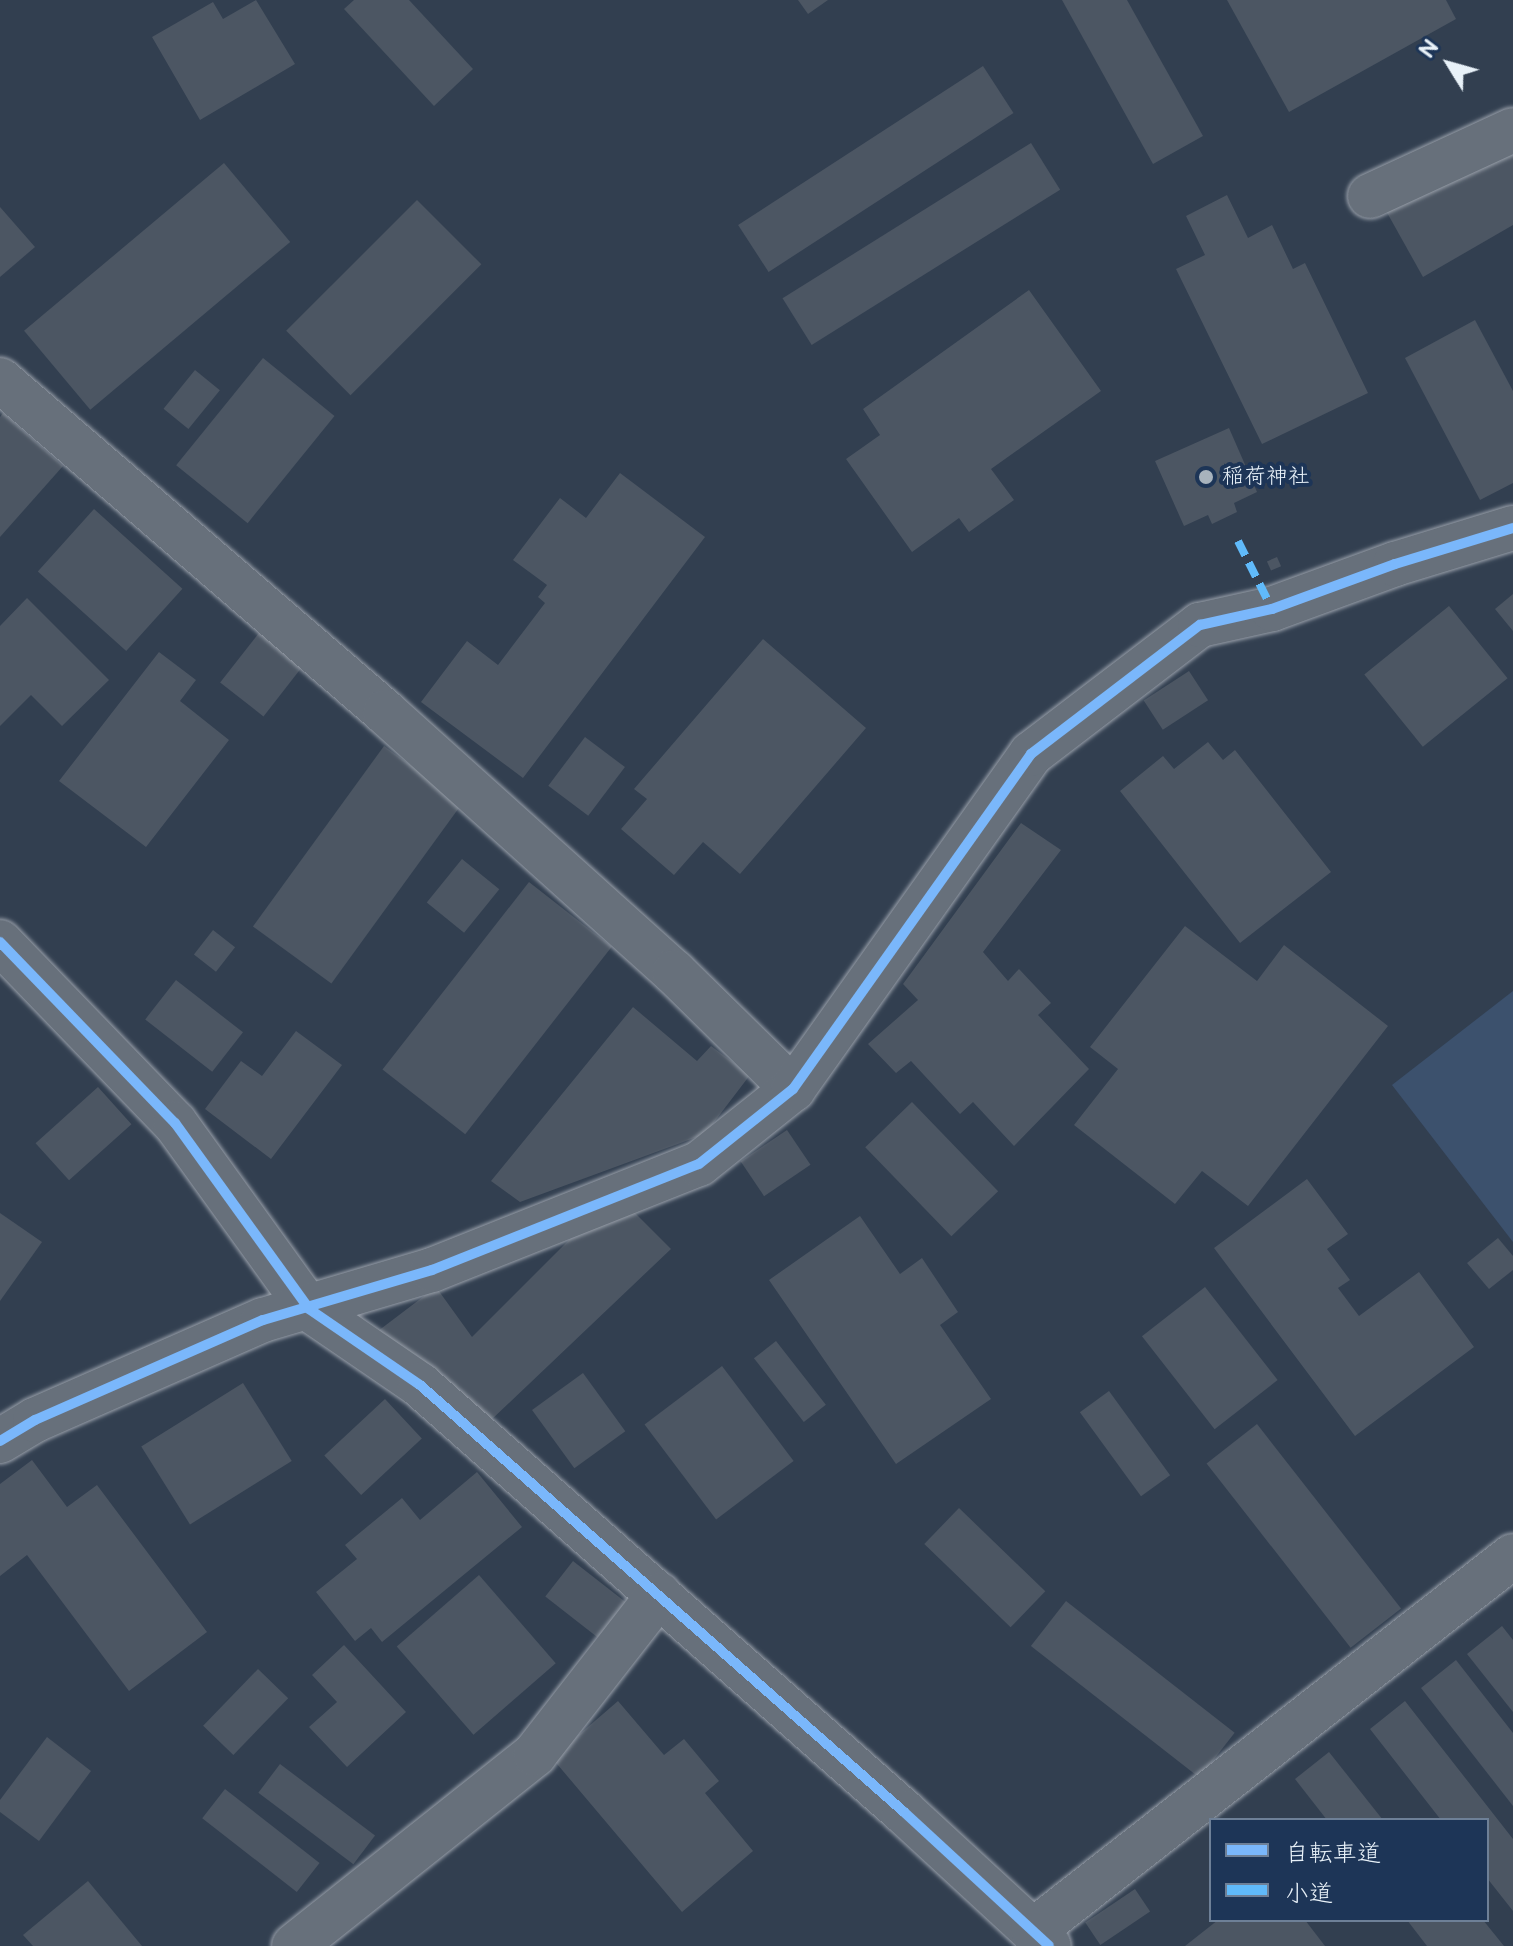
<!DOCTYPE html>
<meta charset="utf-8">
<style>
body{margin:0}
#map{position:relative;width:1513px;height:1946px;overflow:hidden;background:#323f50;font-family:"Balsamiq Sans","Klee One",sans-serif}
div>[style]{position:absolute}
.green>*{inset:0;background:#3c516d}
.building>*{inset:0;background:#4c5663;transform-origin:0 0}
.roads{filter:drop-shadow(0 0 2px #99a0aa) drop-shadow(0 0 2px #99a0aa)}
.minor>*{height:44px;margin:-22px;padding:0 22px;transform-origin:22px;border-radius:22px;background:#67707b}
.quiet>*{height:8px;margin-top:-4px;transform-origin:0;background:repeating-linear-gradient(90deg,#60bafa 0 16px,transparent 0 24px)}
.cycleway>*{height:10px;margin:-5px;padding:0 5px;transform-origin:5px;border-radius:5px;background:#7ab7fb}
.dots>*{width:22px;height:22px;translate:-50% -50%;box-sizing:border-box;border:4px solid #1d3557;border-radius:50%}
span{translate:-50% -50%;white-space:nowrap;text-align:center;line-height:1.15;-webkit-text-stroke:8px #1d3557;paint-order:stroke}
.poi-label{font-size:22px;color:#e8f1f8}
.left{translate:0 -50%;text-align:left}
.legend{position:absolute;left:1209px;top:1818px;width:280px;height:104px;box-sizing:border-box;background:#1d3557;border:2px solid #6e8097;margin:0;padding:10px 14px;list-style:none;font-size:24px;color:#e8f1f8}
.legend li{display:flex;align-items:center;gap:16px;height:40px}
.legend b{width:40px;border:2px solid #6e8097}
.north{position:absolute;left:1409px;top:24px;width:80px;height:80px;-webkit-text-stroke:6px #1d3557;paint-order:stroke;rotate:307deg;font-size:22px;font-weight:700;line-height:32px;text-align:center;color:#e8f1f8}
.north::after{content:'';display:block;margin:auto;width:28px;height:36px;background:#e8f1f8;clip-path:polygon(50% 0,100% 100%,50% 72%,0 100%)}
</style>
<div id="map">
<div class="green">
<i style="clip-path:polygon(1513px 991px,1513px 1242px,1392px 1085px)"></i>
</div>
<div class="building">
<i style="clip-path:polygon(256px 0,295px 64px,200px 120px,152px 37px,213px 2px,223px 19px)"></i>
<i style="clip-path:polygon(354px 0,409px 0,473px 69px,434px 106px,344px 9px)"></i>
<i style="clip-path:polygon(798px 0,828px 0,808px 14px)"></i>
<i style="clip-path:polygon(1062px 0,1127px 0,1203px 136px,1153px 164px)"></i>
<i style="clip-path:polygon(1227px 0,1446px 0,1456px 19px,1289px 112px)"></i>
<i style="left:983px;top:66px;width:56px;height:292px;rotate:57deg"></i>
<i style="clip-path:polygon(1513px 135px,1513px 225px,1423px 277px,1385px 209px)"></i>
<i style="left:1031px;top:143px;width:55px;height:293px;rotate:58deg"></i>
<i style="left:224px;top:163px;width:103px;height:261px;rotate:50deg"></i>
<i style="clip-path:polygon(1227px 195px,1248px 238px,1272px 225px,1293px 269px,1305px 263px,1368px 393px,1262px 444px,1176px 269px,1205px 255px,1186px 216px)"></i>
<i style="left:417px;top:200px;width:91px;height:185px;rotate:45deg"></i>
<i style="clip-path:polygon(0 207px,35px 247px,0 277px)"></i>
<i style="clip-path:polygon(1029px 290px,1101px 391px,991px 469px,1014px 500px,969px 532px,959px 518px,912px 552px,846px 459px,880px 435px,863px 409px)"></i>
<i style="clip-path:polygon(1475px 320px,1513px 391px,1513px 483px,1480px 500px,1405px 358px)"></i>
<i style="left:263px;top:358px;width:92px;height:138px;rotate:39deg"></i>
<i style="left:195px;top:370px;width:32px;height:50px;rotate:39deg"></i>
<i style="clip-path:polygon(3px 413px,63px 466px,0 537px,0 417px)"></i>
<i style="clip-path:polygon(1229px 428px,1257px 492px,1234px 503px,1237px 512px,1212px 524px,1208px 515px,1184px 526px,1155px 461px)"></i>
<i style="clip-path:polygon(620px 473px,705px 537px,523px 778px,421px 702px,467px 641px,498px 665px,545px 603px,538px 597px,547px 585px,513px 560px,560px 498px,586px 518px)"></i>
<i style="left:94px;top:509px;width:119px;height:84px;rotate:42deg"></i>
<i style="left:1277px;top:557px;width:10px;height:11px;rotate:66deg"></i>
<i style="clip-path:polygon(1513px 594px,1513px 631px,1495px 609px)"></i>
<i style="clip-path:polygon(27px 598px,109px 680px,62px 726px,31px 695px,0 726px,0 626px)"></i>
<i style="left:1449px;top:606px;width:93px;height:109px;rotate:51deg"></i>
<i style="left:262px;top:629px;width:55px;height:68px;rotate:38deg"></i>
<i style="clip-path:polygon(763px 639px,866px 728px,740px 874px,703px 842px,674px 875px,621px 829px,647px 799px,634px 789px)"></i>
<i style="clip-path:polygon(159px 652px,196px 680px,180px 701px,229px 740px,146px 847px,59px 781px)"></i>
<i style="left:1189px;top:671px;width:35px;height:54px;rotate:57deg"></i>
<i style="left:585px;top:737px;width:50px;height:61px;rotate:37deg"></i>
<i style="clip-path:polygon(1208px 742px,1223px 760px,1235px 750px,1331px 872px,1240px 943px,1120px 791px,1163px 756px,1174px 769px)"></i>
<i style="left:384px;top:746px;width:97px;height:223px;rotate:36deg"></i>
<i style="clip-path:polygon(1021px 823px,1061px 850px,983px 952px,1008px 981px,1019px 969px,1051px 1003px,1038px 1015px,1089px 1069px,1014px 1146px,973px 1102px,960px 1114px,911px 1061px,896px 1073px,868px 1044px,918px 1000px,903px 984px)"></i>
<i style="left:462px;top:859px;width:48px;height:56px;rotate:39deg"></i>
<i style="left:529px;top:882px;width:105px;height:238px;rotate:38deg"></i>
<i style="clip-path:polygon(1185px 926px,1257px 981px,1284px 945px,1388px 1026px,1248px 1206px,1202px 1171px,1175px 1204px,1074px 1125px,1118px 1069px,1090px 1047px)"></i>
<i style="left:213px;top:930px;width:28px;height:31px;rotate:38deg"></i>
<i style="left:176px;top:980px;width:85px;height:50px;rotate:38deg"></i>
<i style="clip-path:polygon(633px 1007px,697px 1061px,711px 1046px,750px 1075px,705px 1134px,520px 1202px,491px 1181px)"></i>
<i style="clip-path:polygon(296px 1031px,342px 1065px,271px 1159px,205px 1109px,241px 1061px,262px 1076px)"></i>
<i style="left:98px;top:1087px;width:50px;height:84px;rotate:48deg"></i>
<i style="left:912px;top:1102px;width:124px;height:65px;rotate:46deg"></i>
<i style="left:787px;top:1130px;width:42px;height:56px;rotate:56deg"></i>
<i style="clip-path:polygon(1307px 1179px,1348px 1234px,1327px 1249px,1350px 1280px,1338px 1288px,1359px 1316px,1419px 1272px,1474px 1347px,1355px 1436px,1214px 1248px)"></i>
<i style="clip-path:polygon(633px 1211px,671px 1249px,490px 1421px,378px 1331px,436px 1287px,472px 1337px,575px 1234px)"></i>
<i style="clip-path:polygon(0 1213px,42px 1242px,0 1301px)"></i>
<i style="clip-path:polygon(860px 1216px,900px 1274px,922px 1258px,958px 1312px,940px 1325px,991px 1399px,896px 1464px,769px 1280px)"></i>
<i style="clip-path:polygon(1498px 1238px,1513px 1256px,1513px 1270px,1489px 1289px,1467px 1263px)"></i>
<i style="left:1205px;top:1287px;width:118px;height:80px;rotate:52deg"></i>
<i style="left:776px;top:1341px;width:81px;height:28px;rotate:52deg"></i>
<i style="left:722px;top:1366px;width:119px;height:97px;rotate:53deg"></i>
<i style="left:583px;top:1373px;width:72px;height:63px;rotate:54deg"></i>
<i style="left:243px;top:1383px;width:92px;height:120px;rotate:58deg"></i>
<i style="left:1109px;top:1391px;width:104px;height:36px;rotate:54deg"></i>
<i style="left:385px;top:1399px;width:54px;height:83px;rotate:47deg"></i>
<i style="left:1257px;top:1424px;width:234px;height:64px;rotate:52deg"></i>
<i style="clip-path:polygon(32px 1460px,67px 1507px,97px 1485px,207px 1632px,129px 1691px,27px 1555px,0 1576px,0 1484px)"></i>
<i style="clip-path:polygon(477px 1472px,522px 1527px,382px 1642px,371px 1628px,355px 1641px,316px 1592px,357px 1559px,345px 1545px,402px 1498px,420px 1520px)"></i>
<i style="left:959px;top:1508px;width:120px;height:50px;rotate:44deg"></i>
<i style="left:573px;top:1561px;width:67px;height:45px;rotate:38deg"></i>
<i style="left:479px;top:1575px;width:117px;height:109px;rotate:49deg"></i>
<i style="left:1066px;top:1601px;width:214px;height:57px;rotate:38deg"></i>
<i style="clip-path:polygon(1502px 1626px,1513px 1640px,1513px 1712px,1467px 1654px)"></i>
<i style="clip-path:polygon(344px 1645px,406px 1712px,347px 1767px,309px 1727px,337px 1702px,312px 1675px)"></i>
<i style="clip-path:polygon(1456px 1660px,1513px 1733px,1513px 1806px,1421px 1688px)"></i>
<i style="left:258px;top:1669px;width:42px;height:79px;rotate:44deg"></i>
<i style="clip-path:polygon(618px 1701px,664px 1755px,684px 1739px,719px 1781px,705px 1793px,753px 1851px,682px 1912px,552px 1758px)"></i>
<i style="clip-path:polygon(1405px 1701px,1513px 1839px,1513px 1911px,1487px 1878px,1487px 1820px,1441px 1820px,1370px 1729px)"></i>
<i style="clip-path:polygon(47px 1737px,91px 1771px,39px 1841px,0 1812px,0 1800px)"></i>
<i style="clip-path:polygon(1329px 1752px,1383px 1820px,1327px 1820px,1295px 1779px)"></i>
<i style="left:280px;top:1764px;width:119px;height:36px;rotate:37deg"></i>
<i style="left:225px;top:1789px;width:120px;height:37px;rotate:38deg"></i>
<i style="clip-path:polygon(88px 1881px,142px 1946px,33px 1946px,23px 1935px)"></i>
<i style="left:1135px;top:1889px;width:27px;height:60px;rotate:56deg"></i>
<i style="clip-path:polygon(1218px 1920px,1305px 1920px,1325px 1946px,1185px 1946px)"></i>
<i style="clip-path:polygon(1407px 1920px,1483px 1920px,1504px 1946px,1427px 1946px)"></i>
</div>
<div class="roads">
<div class="minor">
<i style="left:1370px;top:196px;width:157px;rotate:-24.8deg"></i>
<i style="left:0;top:380px;width:508px;rotate:40.77deg"></i>
<i style="left:385px;top:712px;width:389px;rotate:42deg"></i>
<i style="left:674px;top:972px;width:167px;rotate:44.5deg"></i>
<i style="left:0;top:942px;width:252px;rotate:46deg"></i>
<i style="left:175px;top:1123px;width:229px;rotate:54.2deg"></i>
<i style="left:309px;top:1309px;width:135px;rotate:34.4deg"></i>
<i style="left:420px;top:1385px;width:645px;rotate:41.42deg"></i>
<i style="left:904px;top:1812px;width:197px;rotate:42.7deg"></i>
<i style="left:0;top:1441px;width:41px;rotate:-31deg"></i>
<i style="left:35px;top:1420px;width:249px;rotate:-23.7deg"></i>
<i style="left:263px;top:1320px;width:176px;rotate:-16.5deg"></i>
<i style="left:432px;top:1270px;width:287px;rotate:-21.7deg"></i>
<i style="left:699px;top:1164px;width:120px;rotate:-38.6deg"></i>
<i style="left:793px;top:1089px;width:411px;rotate:-54.6deg"></i>
<i style="left:1031px;top:754px;width:213px;rotate:-37.4deg"></i>
<i style="left:1200px;top:625px;width:74px;rotate:-12.5deg"></i>
<i style="left:1272px;top:609px;width:131px;rotate:-20.1deg"></i>
<i style="left:1395px;top:564px;width:123px;rotate:-17deg"></i>
<i style="left:1033px;top:1931px;width:609px;rotate:-38deg"></i>
<i style="left:294px;top:1946px;width:308px;rotate:-38.5deg"></i>
<i style="left:535px;top:1754px;width:202px;rotate:-52.1deg"></i>
</div>
</div>
<div class="quiet">
<i style="left:1238px;top:541px;width:76px;rotate:63.4deg"></i>
</div>
<div class="cycleway">
<i style="left:0;top:942px;width:252px;rotate:46deg"></i>
<i style="left:175px;top:1123px;width:229px;rotate:54.2deg"></i>
<i style="left:309px;top:1309px;width:135px;rotate:34.4deg"></i>
<i style="left:420px;top:1385px;width:645px;rotate:41.42deg"></i>
<i style="left:904px;top:1812px;width:197px;rotate:42.7deg"></i>
<i style="left:0;top:1441px;width:41px;rotate:-31deg"></i>
<i style="left:35px;top:1420px;width:249px;rotate:-23.7deg"></i>
<i style="left:263px;top:1320px;width:176px;rotate:-16.5deg"></i>
<i style="left:432px;top:1270px;width:287px;rotate:-21.7deg"></i>
<i style="left:699px;top:1164px;width:120px;rotate:-38.6deg"></i>
<i style="left:793px;top:1089px;width:411px;rotate:-54.6deg"></i>
<i style="left:1031px;top:754px;width:213px;rotate:-37.4deg"></i>
<i style="left:1200px;top:625px;width:74px;rotate:-12.5deg"></i>
<i style="left:1272px;top:609px;width:131px;rotate:-20.1deg"></i>
<i style="left:1395px;top:564px;width:123px;rotate:-17deg"></i>
</div>
<div class="dots">
<i style="left:1206px;top:477px;background:#a8b3bd"></i>
</div>
<div class="poi-label">
<span class="left" style="left:1222px;top:477px">稲荷神社</span>
</div>
<ul class="legend">
<li><b style="height:10px;background:#7ab7fb"></b>自転車道</li>
<li><b style="height:10px;background:#60bafa"></b>小道</li>
</ul>
<div class="north">N</div>
</div>
